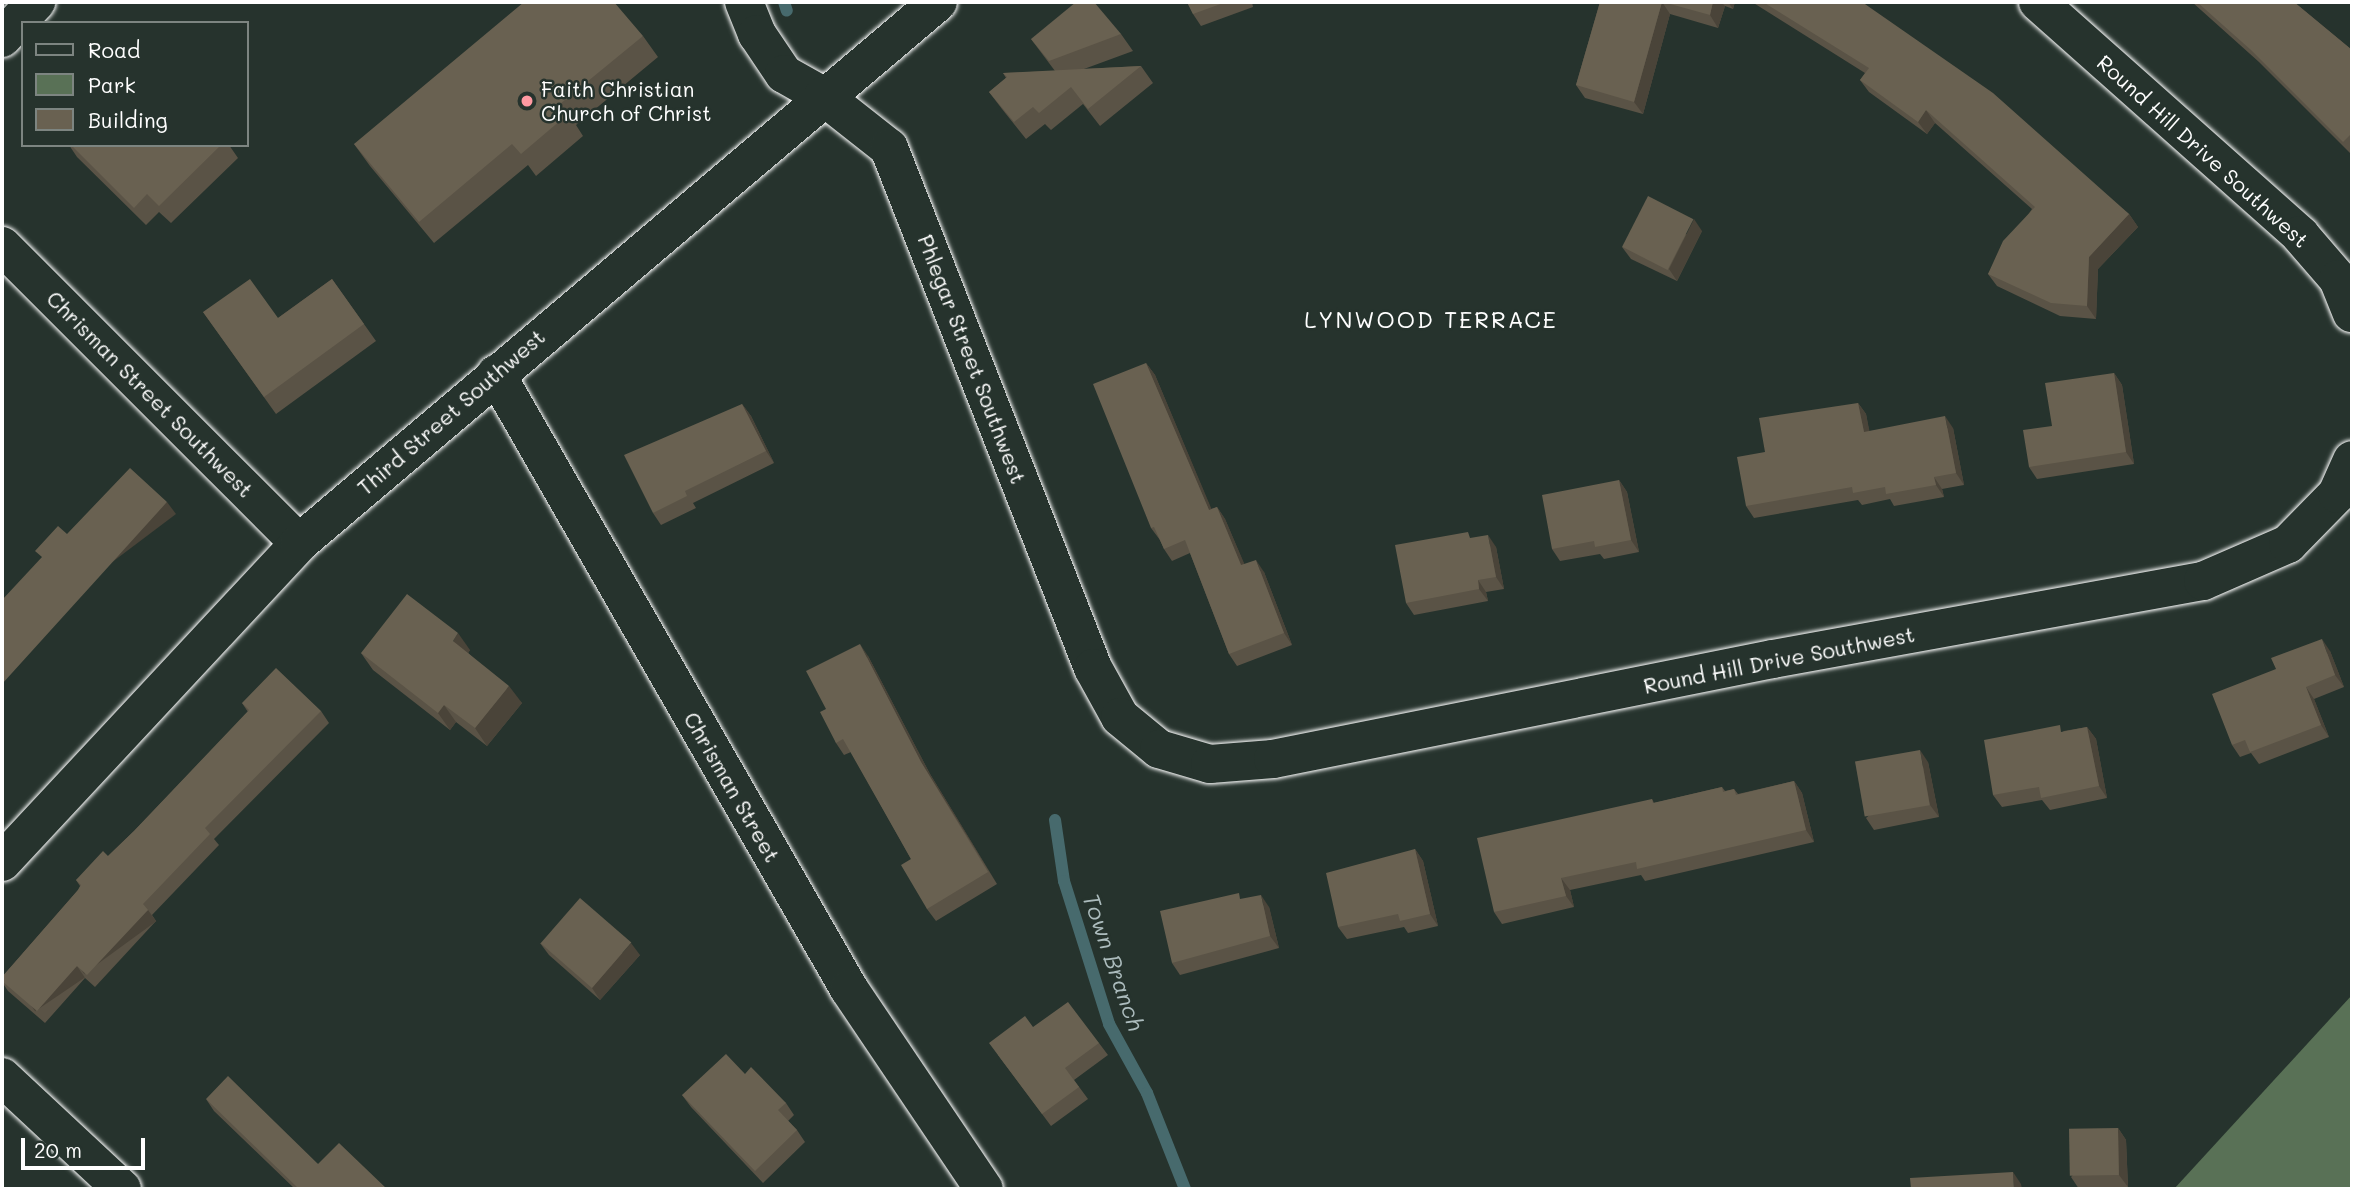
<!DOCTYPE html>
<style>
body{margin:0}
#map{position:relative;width:2354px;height:1191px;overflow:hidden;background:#26332d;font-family:Mali,sans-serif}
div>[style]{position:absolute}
.green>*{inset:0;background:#597156}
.stream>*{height:12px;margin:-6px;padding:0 6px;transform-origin:6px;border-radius:6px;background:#476a6d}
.roads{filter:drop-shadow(0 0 2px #fff) drop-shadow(0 0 2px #fff)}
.minor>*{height:38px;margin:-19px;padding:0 19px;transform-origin:19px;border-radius:19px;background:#26332d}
.wall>*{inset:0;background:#5a5346}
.shaded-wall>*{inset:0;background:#4a4439;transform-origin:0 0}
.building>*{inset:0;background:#696151;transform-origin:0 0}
.dots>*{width:19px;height:19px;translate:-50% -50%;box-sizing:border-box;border:4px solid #26332d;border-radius:50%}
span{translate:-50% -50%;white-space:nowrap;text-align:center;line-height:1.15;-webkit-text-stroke:5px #26332d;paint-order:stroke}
.poi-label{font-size:21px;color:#fff}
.left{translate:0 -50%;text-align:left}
.street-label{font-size:21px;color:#fff}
.neighbourhood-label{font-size:23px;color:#fff;letter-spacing:2px}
.water-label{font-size:23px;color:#acbcbd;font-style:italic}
.frame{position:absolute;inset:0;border:4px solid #fff;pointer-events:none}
.legend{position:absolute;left:21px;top:21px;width:228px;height:126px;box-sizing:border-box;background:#26332d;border:2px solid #7d8581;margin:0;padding:9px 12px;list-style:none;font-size:21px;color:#fff}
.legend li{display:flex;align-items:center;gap:14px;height:35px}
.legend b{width:35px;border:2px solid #7d8581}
.scale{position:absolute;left:21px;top:1138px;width:124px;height:32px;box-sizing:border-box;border:4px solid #fff;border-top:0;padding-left:9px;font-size:21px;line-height:24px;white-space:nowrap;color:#fff;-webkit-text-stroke:5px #26332d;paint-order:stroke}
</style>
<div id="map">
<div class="green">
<i style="clip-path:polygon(2352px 995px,2352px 1189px,2174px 1189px)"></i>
</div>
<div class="stream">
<i style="left:784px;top:2px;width:9px;rotate:72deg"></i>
<i style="left:1055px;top:820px;width:62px;rotate:81.6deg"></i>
<i style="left:1064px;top:881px;width:150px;rotate:72.5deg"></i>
<i style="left:1109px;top:1024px;width:79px;rotate:61.2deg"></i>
<i style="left:1147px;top:1093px;width:103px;rotate:68.4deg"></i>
</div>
<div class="roads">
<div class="minor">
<i style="left:744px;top:2px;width:35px;rotate:68deg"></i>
<i style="left:757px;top:34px;width:48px;rotate:56deg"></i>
<i style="left:784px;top:74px;width:45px;rotate:29.4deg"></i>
<i style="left:823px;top:96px;width:84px;rotate:38.2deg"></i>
<i style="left:889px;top:148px;width:559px;rotate:68.58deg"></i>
<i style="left:1093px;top:668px;width:56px;rotate:61.1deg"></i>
<i style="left:1120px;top:717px;width:50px;rotate:39.4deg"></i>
<i style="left:1159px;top:749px;width:53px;rotate:16.4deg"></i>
<i style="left:1210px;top:764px;width:63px;rotate:-4.5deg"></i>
<i style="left:1273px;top:759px;width:510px;rotate:-11.31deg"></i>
<i style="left:1773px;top:659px;width:437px;rotate:-10.3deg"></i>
<i style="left:2203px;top:581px;width:93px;rotate:-23.5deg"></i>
<i style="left:2288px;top:544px;width:70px;rotate:-45.6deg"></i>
<i style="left:2337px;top:494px;width:37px;rotate:-66deg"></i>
<i style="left:2038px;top:2px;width:351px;rotate:41.6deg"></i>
<i style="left:2300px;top:235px;width:58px;rotate:49.2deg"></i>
<i style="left:2338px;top:279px;width:37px;rotate:68deg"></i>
<i style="left:2px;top:38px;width:50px;rotate:-46.6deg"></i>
<i style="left:2px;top:246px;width:420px;rotate:45deg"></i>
<i style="left:496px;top:374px;width:709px;rotate:60.14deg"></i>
<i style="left:849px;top:989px;width:241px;rotate:56deg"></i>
<i style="left:2px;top:862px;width:436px;rotate:-47deg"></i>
<i style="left:299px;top:543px;width:837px;rotate:-40.25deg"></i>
<i style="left:2px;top:1077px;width:164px;rotate:43deg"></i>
</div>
</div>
<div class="wall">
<i style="clip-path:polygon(1187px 2px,1252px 2px,1253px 7px,1201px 26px,1193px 14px)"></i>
<i style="clip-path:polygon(1600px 2px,1735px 2px,1733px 9px,1725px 6px,1718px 28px,1670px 14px,1643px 114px,1585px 98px,1576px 85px)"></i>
<i style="clip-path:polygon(1752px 2px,1862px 2px,2129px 214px,2138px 227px,2098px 269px,2096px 319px,2060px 316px,1997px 286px,1988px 274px,2032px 209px,1935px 123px,1927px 134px,1869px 92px,1860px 80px,1865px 73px)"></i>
<i style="clip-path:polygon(2192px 2px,2294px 2px,2352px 50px,2352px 153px,2351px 154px,2259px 62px)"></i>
<i style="clip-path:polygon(1121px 34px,1133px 51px,1084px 69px,1141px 66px,1153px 83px,1100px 126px,1083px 104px,1051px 130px,1045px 124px,1026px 139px,1002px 109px,989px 92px,1006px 78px,1003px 73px,1055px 71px,1031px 39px)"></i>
<i style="clip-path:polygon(643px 36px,658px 57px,576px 125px,583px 136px,536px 176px,528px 165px,434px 243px,370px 166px,354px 144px)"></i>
<i style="clip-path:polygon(69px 145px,229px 145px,238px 158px,171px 223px,159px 212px,146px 225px,77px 157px)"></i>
<i style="clip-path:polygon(1702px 231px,1677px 281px,1631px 259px,1622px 247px)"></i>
<i style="clip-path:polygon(332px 279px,376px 341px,276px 414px,203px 312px,278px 318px)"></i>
<i style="clip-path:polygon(1146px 363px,1155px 375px,1211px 509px,1217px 507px,1225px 519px,1244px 564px,1264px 572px,1292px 645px,1237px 666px,1229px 654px,1190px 553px,1172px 561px,1164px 549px,1160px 540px,1151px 528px)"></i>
<i style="clip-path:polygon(2114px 373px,2122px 385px,2134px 464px,2037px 479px,2029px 467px,2052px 426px)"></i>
<i style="clip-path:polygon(1858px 403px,1866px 414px,1869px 431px,1953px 428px,1964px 485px,1942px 489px,1944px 497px,1894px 506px,1890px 499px,1862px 505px,1858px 500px,1754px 518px,1746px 506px,1765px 452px)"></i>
<i style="clip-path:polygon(742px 404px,751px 416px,774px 463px,693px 503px,696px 508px,661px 525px,653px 513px)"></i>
<i style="clip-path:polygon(1619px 480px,1627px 492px,1639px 552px,1604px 559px,1600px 554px,1560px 561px,1552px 549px)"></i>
<i style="clip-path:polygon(1473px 538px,1496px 547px,1504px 589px,1486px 592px,1488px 601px,1414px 615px,1406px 603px)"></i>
<i style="clip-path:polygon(470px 650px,468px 653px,522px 703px,487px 746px,456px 722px,450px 730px,373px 670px,361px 653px)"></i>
<i style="clip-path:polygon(2330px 651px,2344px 687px,2314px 699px,2329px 737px,2259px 764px,2251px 753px,2240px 757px,2232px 745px)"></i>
<i style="clip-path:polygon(868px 656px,930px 774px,997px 884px,936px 921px,927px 909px,911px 859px,851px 752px,844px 755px,836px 743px,826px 709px)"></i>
<i style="clip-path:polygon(242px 703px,321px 711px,329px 723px,214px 839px,219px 845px,152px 915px,156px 921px,95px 987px,85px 978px,45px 1023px,8px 991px,2px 982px,2px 977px,78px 890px,80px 886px,76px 880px,108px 856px,134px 831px,248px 712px)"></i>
<i style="clip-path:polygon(2087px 727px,2096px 739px,2107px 798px,2050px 810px,2042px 800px,2002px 807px,1993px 795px,2064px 731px)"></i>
<i style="clip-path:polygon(1928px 762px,1939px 817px,1874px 830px,1866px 818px)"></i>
<i style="clip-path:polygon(1794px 781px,1802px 793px,1814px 842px,1645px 881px,1641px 875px,1570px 890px,1574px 907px,1502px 924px,1494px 912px,1652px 799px,1654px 803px,1722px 787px,1725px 791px,1734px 789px,1738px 794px)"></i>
<i style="clip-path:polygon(1415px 849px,1423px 861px,1438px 926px,1408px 933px,1404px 927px,1347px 939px,1338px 927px)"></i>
<i style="clip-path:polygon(1243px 899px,1269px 907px,1279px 948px,1180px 975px,1172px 963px)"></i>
<i style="clip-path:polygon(540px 943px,640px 955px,600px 1000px,549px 955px)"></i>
<i style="clip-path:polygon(1033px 1027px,1099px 1043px,1108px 1055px,1074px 1080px,1088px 1099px,1051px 1126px,998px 1055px)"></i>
<i style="clip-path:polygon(745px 1074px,786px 1103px,794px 1115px,788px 1121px,797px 1130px,805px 1142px,763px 1183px,691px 1107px,682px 1095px)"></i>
<i style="clip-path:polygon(206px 1099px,318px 1164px,387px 1189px,295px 1189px,214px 1111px)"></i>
<i style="clip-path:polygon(2118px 1128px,2126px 1140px,2128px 1187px,2079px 1189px,2071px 1177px)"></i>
</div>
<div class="shaded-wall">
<i style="clip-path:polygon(1662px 2px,1670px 14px,1643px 114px,1634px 102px)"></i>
<i style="clip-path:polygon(1713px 2px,1721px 2px,1725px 6px,1718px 28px,1710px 15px)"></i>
<i style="clip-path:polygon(1728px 2px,1735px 2px,1733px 9px)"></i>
<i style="clip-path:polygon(1926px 110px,1935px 123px,1927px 134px,1918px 122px)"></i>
<i style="clip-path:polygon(2129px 214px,2138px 227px,2098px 269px,2096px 319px,2087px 306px,2089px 257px)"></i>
<i style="clip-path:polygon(1694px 219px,1702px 231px,1677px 281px,1669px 269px)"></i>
<i style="clip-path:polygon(1146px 363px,1155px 375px,1217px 522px,1209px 510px)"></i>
<i style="clip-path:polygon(2114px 373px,2122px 385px,2134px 464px,2126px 452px)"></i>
<i style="clip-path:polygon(1858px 403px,1866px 414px,1872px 443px,1864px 432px)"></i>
<i style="clip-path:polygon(742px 404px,751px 416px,774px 463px,766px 451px)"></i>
<i style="clip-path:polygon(1945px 416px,1953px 428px,1964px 485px,1956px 473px)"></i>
<i style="clip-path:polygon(1934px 477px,1942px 489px,1944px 497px,1936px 485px)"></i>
<i style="clip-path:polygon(1619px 480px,1627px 492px,1639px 552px,1631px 540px)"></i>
<i style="left:167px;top:502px;width:15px;height:246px;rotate:53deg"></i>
<i style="clip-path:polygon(1217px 507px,1225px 519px,1250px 577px,1241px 565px)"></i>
<i style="clip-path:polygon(1488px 535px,1496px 547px,1504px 589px,1496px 577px)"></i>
<i style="clip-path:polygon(1256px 560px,1264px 572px,1292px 645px,1284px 633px)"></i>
<i style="clip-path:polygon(1478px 580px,1486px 592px,1488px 601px,1479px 589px)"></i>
<i style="clip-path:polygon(458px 633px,470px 650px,465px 658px,453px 641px)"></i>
<i style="clip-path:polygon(2322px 639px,2330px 651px,2344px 687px,2335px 675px)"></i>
<i style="clip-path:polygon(860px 644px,868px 656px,930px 774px,997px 884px,921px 762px)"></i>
<i style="clip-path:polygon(509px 686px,522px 703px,487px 746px,475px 728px)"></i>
<i style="clip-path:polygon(2306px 687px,2314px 699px,2329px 737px,2321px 725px)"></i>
<i style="clip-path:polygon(444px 705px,456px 722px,450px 730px,438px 713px)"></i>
<i style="clip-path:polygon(2087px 727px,2096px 739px,2107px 798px,2099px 786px)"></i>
<i style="clip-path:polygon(1920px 750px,1928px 762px,1939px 817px,1930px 805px)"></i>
<i style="clip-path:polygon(1794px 781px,1802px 793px,1814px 842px,1806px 830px)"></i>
<i style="clip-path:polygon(1415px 849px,1423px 861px,1438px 926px,1430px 914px)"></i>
<i style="clip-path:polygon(1561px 878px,1570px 890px,1574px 907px,1566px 896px)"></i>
<i style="clip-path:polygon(1261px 895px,1269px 907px,1279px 948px,1270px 936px)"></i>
<i style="left:148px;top:910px;width:14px;height:89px;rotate:54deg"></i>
<i style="clip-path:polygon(631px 943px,640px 955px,600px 1000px,592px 988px)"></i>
<i style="left:77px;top:966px;width:14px;height:60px;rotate:56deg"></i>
<i style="clip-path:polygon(2118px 1128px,2126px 1140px,2128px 1187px,2119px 1175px)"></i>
<i style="clip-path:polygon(2013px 1172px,2021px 1184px,2022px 1189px,2014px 1189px)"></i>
</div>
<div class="building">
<i style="clip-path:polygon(524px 2px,614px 2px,643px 36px,560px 104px,568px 114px,521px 154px,512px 144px,419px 222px,354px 144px)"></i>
<i style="clip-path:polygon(1076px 2px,1094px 2px,1121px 34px,1049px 61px,1031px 39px)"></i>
<i style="clip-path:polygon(1187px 2px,1226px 2px,1193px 14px)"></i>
<i style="clip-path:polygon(1600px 2px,1662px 2px,1634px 102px,1576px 85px)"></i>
<i style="clip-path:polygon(1663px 2px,1713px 2px,1710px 15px)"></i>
<i style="clip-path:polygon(1763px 2px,1862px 2px,1993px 93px,2129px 214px,2089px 257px,2087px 306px,2051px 303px,1988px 274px,2003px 241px,2035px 207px,1926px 110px,1918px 122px,1860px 80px,1869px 68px)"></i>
<i style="clip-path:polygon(2197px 2px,2294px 2px,2352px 50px,2352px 133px,2343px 142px,2251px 50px)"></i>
<i style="clip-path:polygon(1141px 66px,1088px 109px,1071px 87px,1039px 113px,1033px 107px,1014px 122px,989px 92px,1007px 77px,1003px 73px)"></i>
<i style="clip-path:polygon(71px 145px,221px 145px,159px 206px,147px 194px,134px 208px)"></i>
<i style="left:1648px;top:196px;width:51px;height:57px;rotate:27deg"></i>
<i style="clip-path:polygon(250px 279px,278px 318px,332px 279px,364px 324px,264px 397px,203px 312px)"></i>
<i style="clip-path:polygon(1146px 363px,1209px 510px,1217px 507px,1241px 565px,1256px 560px,1284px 633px,1229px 654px,1185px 540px,1164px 549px,1154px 527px,1151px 528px,1093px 384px)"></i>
<i style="clip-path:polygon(2114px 373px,2126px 452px,2029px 467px,2023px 430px,2052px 426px,2045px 383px)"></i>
<i style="clip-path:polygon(1858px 403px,1864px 432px,1945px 416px,1956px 473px,1934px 477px,1936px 485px,1886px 494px,1885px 487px,1853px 493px,1852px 487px,1746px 506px,1737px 457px,1765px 452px,1759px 418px)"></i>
<i style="clip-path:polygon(742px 404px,766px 451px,685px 491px,687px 496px,653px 513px,624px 455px)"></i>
<i style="clip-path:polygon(130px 468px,167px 502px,2px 684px,2px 600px,42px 557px,35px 551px,58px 526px,67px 534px)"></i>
<i style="clip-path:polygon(1619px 480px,1631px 540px,1595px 547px,1594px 541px,1552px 549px,1542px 495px)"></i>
<i style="clip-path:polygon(1468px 532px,1470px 538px,1488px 535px,1496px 577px,1478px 580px,1479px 589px,1406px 603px,1395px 545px)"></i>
<i style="clip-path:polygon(407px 594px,458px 633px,453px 641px,509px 686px,475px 728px,444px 705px,438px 713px,361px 653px)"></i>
<i style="clip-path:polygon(2322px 639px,2335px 675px,2306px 687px,2321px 725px,2250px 752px,2245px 740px,2232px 745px,2212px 694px,2276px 669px,2271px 658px)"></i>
<i style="clip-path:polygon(860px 644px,921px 762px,988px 872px,927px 909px,901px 865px,911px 859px,843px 739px,836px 743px,820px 712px,826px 709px,806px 671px)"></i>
<i style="clip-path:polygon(276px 668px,321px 711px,205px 828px,210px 834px,143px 904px,148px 910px,87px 975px,77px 966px,37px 1011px,2px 981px,2px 977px,78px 890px,81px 885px,76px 880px,103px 851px,108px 856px,134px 831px,249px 710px,242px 703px)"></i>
<i style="clip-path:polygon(2060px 725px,2061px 732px,2087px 727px,2099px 786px,2041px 798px,2039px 787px,1993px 795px,1984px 740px)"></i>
<i style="left:1920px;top:750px;width:56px;height:66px;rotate:80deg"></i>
<i style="clip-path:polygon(1794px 781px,1806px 830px,1637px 869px,1636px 862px,1561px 878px,1566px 896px,1494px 912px,1477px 838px,1652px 799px,1653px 803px,1722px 787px,1723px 792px,1734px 789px,1736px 795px)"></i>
<i style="clip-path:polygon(1415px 849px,1430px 914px,1400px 921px,1398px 914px,1338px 927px,1326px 873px)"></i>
<i style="clip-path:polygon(1239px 893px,1240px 899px,1261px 895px,1270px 936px,1172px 963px,1160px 911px)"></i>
<i style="left:580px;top:898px;width:68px;height:60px;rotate:41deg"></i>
<i style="clip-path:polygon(1068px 1002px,1099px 1043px,1065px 1068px,1079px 1087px,1042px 1114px,989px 1043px,1025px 1016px,1033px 1027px)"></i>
<i style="clip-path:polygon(726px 1054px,745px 1074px,751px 1067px,786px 1103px,778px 1110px,797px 1130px,755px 1171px,682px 1095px)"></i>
<i style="clip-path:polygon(228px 1076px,318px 1164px,339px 1143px,387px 1189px,299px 1189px,206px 1099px)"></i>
<i style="left:2118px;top:1128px;width:47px;height:49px;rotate:89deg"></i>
<i style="clip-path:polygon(2013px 1172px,2014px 1189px,1911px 1189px,1910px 1178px)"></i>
</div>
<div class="dots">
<i style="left:527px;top:101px;background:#ff9aa2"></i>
</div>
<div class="poi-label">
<span class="left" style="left:541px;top:101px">Faith Christian<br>Church of Christ</span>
</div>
<div class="street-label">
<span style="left:2203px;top:151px;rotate:42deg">Round Hill Drive Southwest</span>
<span style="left:972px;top:359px;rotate:69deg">Phlegar Street Southwest</span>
<span style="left:150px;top:394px;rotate:45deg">Chrisman Street Southwest</span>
<span style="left:451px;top:412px;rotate:-41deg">Third Street Southwest</span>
<span style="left:1779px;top:660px;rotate:-11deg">Round Hill Drive Southwest</span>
<span style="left:732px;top:787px;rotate:60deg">Chrisman Street</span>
</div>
<div class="neighbourhood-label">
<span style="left:1431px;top:319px">LYNWOOD TERRACE</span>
</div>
<div class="water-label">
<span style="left:1114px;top:962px;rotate:71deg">Town Branch</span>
</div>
<div class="frame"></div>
<ul class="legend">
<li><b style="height:9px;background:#26332d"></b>Road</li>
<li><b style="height:19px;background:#597156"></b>Park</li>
<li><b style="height:19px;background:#696151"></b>Building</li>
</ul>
<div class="scale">20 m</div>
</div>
